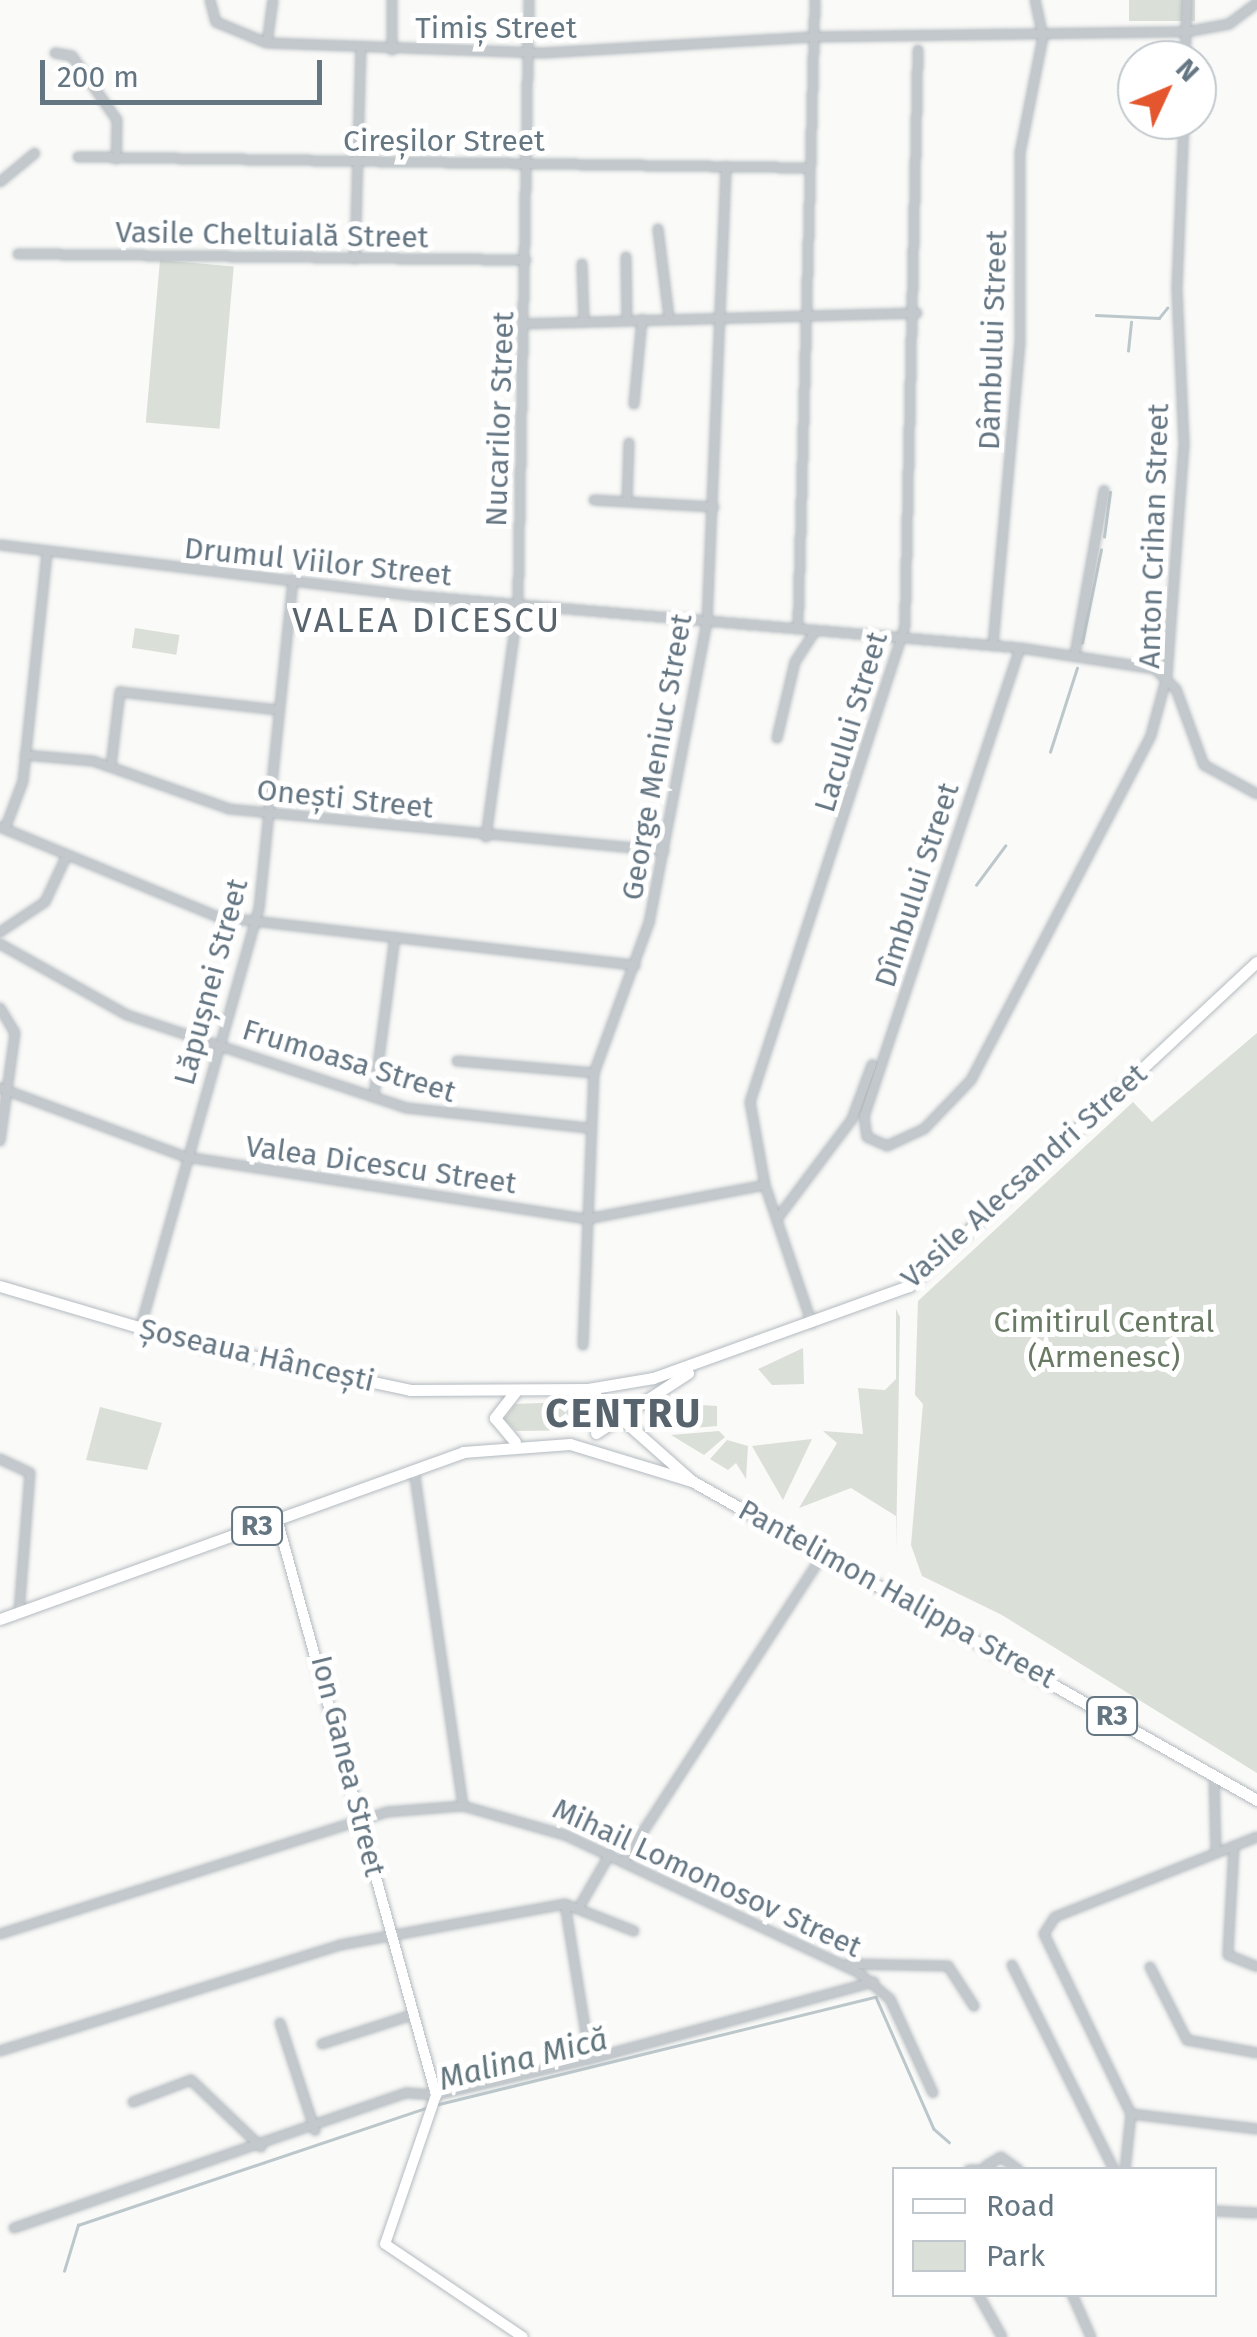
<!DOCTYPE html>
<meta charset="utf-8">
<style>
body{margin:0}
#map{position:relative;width:1257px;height:2337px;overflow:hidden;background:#fafaf8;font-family:"Fira Sans",sans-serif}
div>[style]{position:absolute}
.green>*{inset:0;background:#dadfd7;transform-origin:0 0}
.stream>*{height:2.5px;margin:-1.25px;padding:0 1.25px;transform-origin:1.25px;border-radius:1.25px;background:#bbc7cb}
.roads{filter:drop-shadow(0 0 2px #b3babf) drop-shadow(0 0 2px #b3babf)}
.street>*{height:8px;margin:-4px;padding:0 4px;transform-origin:4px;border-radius:4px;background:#c3c8cc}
.secondary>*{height:10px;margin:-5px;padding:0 5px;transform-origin:5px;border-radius:5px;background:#fff}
.primary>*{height:11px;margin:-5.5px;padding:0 5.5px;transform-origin:5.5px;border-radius:5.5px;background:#fff}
span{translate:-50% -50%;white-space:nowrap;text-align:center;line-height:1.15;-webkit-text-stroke:10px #fff;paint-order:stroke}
.shield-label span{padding:2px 8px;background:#fff;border:2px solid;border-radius:8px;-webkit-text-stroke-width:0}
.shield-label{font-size:28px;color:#657683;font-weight:700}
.street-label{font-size:30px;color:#657683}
.park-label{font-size:30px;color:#687a64}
.water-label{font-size:32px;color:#60757c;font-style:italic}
.quarter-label{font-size:35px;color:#57646e;letter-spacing:2.5px}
.district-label{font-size:40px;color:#57646e;font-weight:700;letter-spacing:2.5px}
.legend{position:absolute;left:892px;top:2167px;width:325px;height:130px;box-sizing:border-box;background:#fff;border:2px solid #c1c8cd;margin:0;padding:12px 18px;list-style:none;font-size:30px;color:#657683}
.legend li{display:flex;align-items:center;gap:20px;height:50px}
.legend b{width:50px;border:2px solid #c1c8cd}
.north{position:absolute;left:1117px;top:40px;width:100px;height:100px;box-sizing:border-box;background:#fff;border:2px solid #c1c8cd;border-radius:50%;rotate:46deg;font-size:28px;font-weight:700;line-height:40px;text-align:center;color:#657683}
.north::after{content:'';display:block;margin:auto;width:35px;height:45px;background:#e4572e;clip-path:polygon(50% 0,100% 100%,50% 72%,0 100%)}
.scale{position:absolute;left:40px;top:60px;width:282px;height:45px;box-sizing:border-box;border:5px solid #657683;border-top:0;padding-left:12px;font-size:30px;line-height:35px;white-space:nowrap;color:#657683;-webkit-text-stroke:8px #fff;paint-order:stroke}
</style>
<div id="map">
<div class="green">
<i style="left:1129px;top:0;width:66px;height:21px"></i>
<i style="left:160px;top:260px;width:74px;height:163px;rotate:5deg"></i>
<i style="left:135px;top:628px;width:45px;height:20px;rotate:9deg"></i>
<i style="clip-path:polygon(1257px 1033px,1257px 1773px,1002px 1615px,922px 1576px,911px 1545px,923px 1404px,915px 1395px,918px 1301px,1133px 1102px,1152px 1122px)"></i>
<i style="clip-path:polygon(896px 1309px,900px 1317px,896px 1552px,896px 1516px,851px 1488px,799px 1508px,837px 1443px,823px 1431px,863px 1434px,858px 1388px,885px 1390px,896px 1379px)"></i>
<i style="clip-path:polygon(803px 1348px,804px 1384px,772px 1385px,758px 1369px)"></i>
<i style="clip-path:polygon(589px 1401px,602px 1418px,588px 1430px,516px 1431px,504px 1419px,515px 1404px)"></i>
<i style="clip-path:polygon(669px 1403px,717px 1406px,717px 1426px,669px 1430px)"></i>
<i style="clip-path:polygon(100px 1407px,162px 1423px,147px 1470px,86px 1460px)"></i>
<i style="clip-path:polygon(719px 1431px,725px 1437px,704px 1455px,671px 1435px)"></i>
<i style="clip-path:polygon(812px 1439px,783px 1500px,752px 1446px)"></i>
<i style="clip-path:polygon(727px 1440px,748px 1446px,746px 1479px,736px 1463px,728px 1470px,710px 1459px)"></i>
</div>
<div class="stream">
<i style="left:1096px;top:315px;width:63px;rotate:2.7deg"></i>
<i style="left:1159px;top:318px;width:13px;rotate:-51deg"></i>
<i style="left:1128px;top:351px;width:29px;rotate:-84deg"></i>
<i style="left:1104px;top:537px;width:45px;rotate:-82.4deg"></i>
<i style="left:1082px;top:643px;width:95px;rotate:-78.5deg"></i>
<i style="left:1050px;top:752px;width:88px;rotate:-72.2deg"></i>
<i style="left:976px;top:885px;width:49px;rotate:-53.4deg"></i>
<i style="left:435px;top:2105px;width:454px;rotate:-13.8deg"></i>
<i style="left:876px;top:1997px;width:144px;rotate:66.3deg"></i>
<i style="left:934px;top:2129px;width:20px;rotate:41deg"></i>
<i style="left:64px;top:2271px;width:48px;rotate:-73.1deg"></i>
<i style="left:78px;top:2225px;width:369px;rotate:-18.6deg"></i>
</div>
<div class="roads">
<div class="street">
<i style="left:210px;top:0;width:23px;rotate:75deg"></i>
<i style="left:216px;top:22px;width:55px;rotate:22.4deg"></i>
<i style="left:267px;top:43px;width:276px;rotate:2.1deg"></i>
<i style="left:543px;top:53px;width:269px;rotate:-3.4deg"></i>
<i style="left:812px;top:37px;width:374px;rotate:-0.8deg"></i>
<i style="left:1186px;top:32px;width:44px;rotate:-10.5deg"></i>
<i style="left:1229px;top:24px;width:35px;rotate:-37deg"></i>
<i style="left:267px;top:43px;width:43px;rotate:-82.1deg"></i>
<i style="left:392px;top:50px;width:50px;rotate:-90deg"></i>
<i style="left:55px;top:53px;width:17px;rotate:10deg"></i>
<i style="left:72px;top:56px;width:78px;rotate:54.9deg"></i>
<i style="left:117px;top:120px;width:39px;rotate:91deg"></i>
<i style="left:1185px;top:60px;width:60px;rotate:-88.1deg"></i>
<i style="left:78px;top:157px;width:731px;rotate:0.86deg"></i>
<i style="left:0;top:182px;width:45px;rotate:-39.6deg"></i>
<i style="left:658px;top:229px;width:89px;rotate:82.9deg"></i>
<i style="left:18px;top:254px;width:508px;rotate:0.68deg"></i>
<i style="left:626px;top:257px;width:62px;rotate:89.1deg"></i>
<i style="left:355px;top:259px;width:209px;rotate:-88.4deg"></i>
<i style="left:582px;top:264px;width:57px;rotate:88deg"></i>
<i style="left:525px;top:324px;width:392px;rotate:-1.6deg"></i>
<i style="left:634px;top:404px;width:85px;rotate:-84.6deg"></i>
<i style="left:594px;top:500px;width:120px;rotate:3.3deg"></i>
<i style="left:627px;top:502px;width:59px;rotate:-88.1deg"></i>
<i style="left:0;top:545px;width:420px;rotate:7deg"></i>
<i style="left:417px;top:596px;width:605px;rotate:4.93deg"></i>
<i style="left:1020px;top:648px;width:137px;rotate:8.8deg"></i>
<i style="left:1155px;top:669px;width:29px;rotate:44deg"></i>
<i style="left:1176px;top:689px;width:81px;rotate:69.8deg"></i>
<i style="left:1204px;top:765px;width:60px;rotate:28.7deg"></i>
<i style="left:798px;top:629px;width:629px;rotate:-88.45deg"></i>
<i style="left:993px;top:645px;width:303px;rotate:-84.9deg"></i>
<i style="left:1020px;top:343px;width:190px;rotate:-90deg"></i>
<i style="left:1020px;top:153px;width:118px;rotate:-78.8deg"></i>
<i style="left:1043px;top:37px;width:38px;rotate:-102deg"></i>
<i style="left:1020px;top:648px;width:493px;rotate:108.4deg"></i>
<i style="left:864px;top:1116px;width:21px;rotate:82deg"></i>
<i style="left:867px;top:1137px;width:22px;rotate:24deg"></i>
<i style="left:887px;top:1146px;width:41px;rotate:-24.7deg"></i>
<i style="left:924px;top:1129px;width:68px;rotate:-46.2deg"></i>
<i style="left:971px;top:1080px;width:389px;rotate:-62.4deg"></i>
<i style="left:1151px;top:735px;width:61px;rotate:-74.8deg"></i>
<i style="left:1167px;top:676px;width:233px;rotate:-85.8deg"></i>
<i style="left:1184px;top:444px;width:156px;rotate:-92.6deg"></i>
<i style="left:1177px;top:288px;width:168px;rotate:-87.6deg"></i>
<i style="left:1075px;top:654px;width:166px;rotate:-79.9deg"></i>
<i style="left:777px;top:738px;width:78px;rotate:-76.7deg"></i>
<i style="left:795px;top:662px;width:38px;rotate:-57deg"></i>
<i style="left:25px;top:755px;width:68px;rotate:5deg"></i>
<i style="left:93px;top:761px;width:144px;rotate:19.4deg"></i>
<i style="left:229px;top:809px;width:437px;rotate:5.5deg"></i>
<i style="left:111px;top:766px;width:75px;rotate:-83.1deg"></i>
<i style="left:120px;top:692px;width:159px;rotate:6.5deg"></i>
<i style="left:0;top:827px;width:236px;rotate:22.4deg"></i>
<i style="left:218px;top:917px;width:420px;rotate:6.6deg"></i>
<i style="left:5px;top:829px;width:51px;rotate:-69.4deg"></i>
<i style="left:23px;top:781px;width:230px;rotate:-84deg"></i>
<i style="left:486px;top:837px;width:233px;rotate:-82.1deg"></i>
<i style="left:518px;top:606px;width:606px;rotate:-88.96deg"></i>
<i style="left:0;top:932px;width:54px;rotate:-33.7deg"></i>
<i style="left:45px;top:902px;width:52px;rotate:-64.9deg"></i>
<i style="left:0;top:944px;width:145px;rotate:29.2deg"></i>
<i style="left:127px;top:1015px;width:295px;rotate:18.4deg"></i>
<i style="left:407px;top:1108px;width:182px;rotate:6.3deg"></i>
<i style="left:0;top:1008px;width:29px;rotate:59deg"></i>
<i style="left:15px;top:1033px;width:109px;rotate:97.9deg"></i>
<i style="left:457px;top:1061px;width:138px;rotate:5deg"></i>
<i style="left:0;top:1088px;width:198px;rotate:20.4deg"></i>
<i style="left:186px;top:1157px;width:406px;rotate:8.8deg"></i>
<i style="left:587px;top:1219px;width:181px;rotate:-10.8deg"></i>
<i style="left:374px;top:1096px;width:160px;rotate:-82.5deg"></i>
<i style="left:777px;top:1219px;width:125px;rotate:-53.1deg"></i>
<i style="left:852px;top:1119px;width:58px;rotate:-69.7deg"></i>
<i style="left:812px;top:1324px;width:147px;rotate:-108.7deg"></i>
<i style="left:765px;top:1185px;width:84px;rotate:-100.2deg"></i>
<i style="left:750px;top:1102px;width:501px;rotate:-71.96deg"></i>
<i style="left:905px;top:626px;width:576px;rotate:-88.71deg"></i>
<i style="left:140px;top:1329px;width:437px;rotate:-74.2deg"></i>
<i style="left:259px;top:909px;width:331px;rotate:-84.1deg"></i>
<i style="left:583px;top:1345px;width:272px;rotate:-87.7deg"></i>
<i style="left:594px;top:1073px;width:160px;rotate:-69.9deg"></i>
<i style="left:649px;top:923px;width:306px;rotate:-79.1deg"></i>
<i style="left:707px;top:623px;width:457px;rotate:-87.6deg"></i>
<i style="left:0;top:1459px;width:33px;rotate:25deg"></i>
<i style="left:30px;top:1473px;width:140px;rotate:94.5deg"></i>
<i style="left:414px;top:1470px;width:340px;rotate:81.7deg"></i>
<i style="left:1214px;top:1776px;width:74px;rotate:88.5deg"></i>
<i style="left:1257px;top:1837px;width:217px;rotate:158.4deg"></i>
<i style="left:1055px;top:1917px;width:20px;rotate:123deg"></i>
<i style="left:1044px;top:1934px;width:200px;rotate:64.2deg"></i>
<i style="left:1131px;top:2114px;width:127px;rotate:6.8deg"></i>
<i style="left:1234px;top:1846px;width:109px;rotate:93.2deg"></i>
<i style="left:1228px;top:1955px;width:31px;rotate:22deg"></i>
<i style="left:624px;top:1861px;width:369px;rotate:-57deg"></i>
<i style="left:565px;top:1904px;width:157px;rotate:80.8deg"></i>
<i style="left:581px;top:1904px;width:58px;rotate:-59.9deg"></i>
<i style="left:0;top:1934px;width:406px;rotate:-17.5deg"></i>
<i style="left:387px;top:1812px;width:76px;rotate:-4.5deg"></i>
<i style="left:463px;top:1806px;width:106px;rotate:15.9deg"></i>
<i style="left:565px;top:1835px;width:325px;rotate:25.1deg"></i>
<i style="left:859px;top:1973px;width:40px;rotate:40deg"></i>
<i style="left:890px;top:1999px;width:103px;rotate:65.4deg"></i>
<i style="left:848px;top:1964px;width:100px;rotate:1.1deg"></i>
<i style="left:948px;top:1966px;width:48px;rotate:57deg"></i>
<i style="left:1012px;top:1965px;width:229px;rotate:63.5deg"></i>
<i style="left:1150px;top:1967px;width:82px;rotate:63.1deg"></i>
<i style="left:1187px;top:2040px;width:71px;rotate:10.5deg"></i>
<i style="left:280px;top:2023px;width:113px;rotate:71.9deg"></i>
<i style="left:322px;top:2044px;width:98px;rotate:-17.9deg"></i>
<i style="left:0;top:2051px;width:356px;rotate:-17.3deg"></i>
<i style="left:340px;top:1945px;width:229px;rotate:-10.3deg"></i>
<i style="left:565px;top:1904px;width:74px;rotate:21.4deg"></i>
<i style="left:133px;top:2102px;width:62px;rotate:-20.8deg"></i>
<i style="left:191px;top:2080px;width:97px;rotate:43.7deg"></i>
<i style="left:986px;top:2166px;width:17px;rotate:-31deg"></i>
<i style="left:1001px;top:2157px;width:22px;rotate:36deg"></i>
<i style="left:969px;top:2170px;width:21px"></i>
<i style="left:1125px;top:2170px;width:56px;rotate:-83.9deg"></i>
<i style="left:1214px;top:2211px;width:43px;rotate:2.7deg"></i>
<i style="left:14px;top:2228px;width:416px;rotate:-19deg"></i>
<i style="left:407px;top:2093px;width:29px;rotate:4deg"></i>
<i style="left:436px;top:2095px;width:158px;rotate:-13.2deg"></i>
<i style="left:590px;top:2059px;width:294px;rotate:-15.2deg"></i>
<i style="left:978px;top:2294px;width:49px;rotate:60.8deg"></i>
<i style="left:1072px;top:2294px;width:47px;rotate:66.2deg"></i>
</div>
<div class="secondary">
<i style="left:277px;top:1519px;width:598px;rotate:74.57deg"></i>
<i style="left:436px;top:2095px;width:157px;rotate:108.9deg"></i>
<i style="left:385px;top:2244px;width:166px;rotate:34deg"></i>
</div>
<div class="primary">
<i style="left:0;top:1286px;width:208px;rotate:16.5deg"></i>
<i style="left:199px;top:1345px;width:216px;rotate:12deg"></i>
<i style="left:410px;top:1390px;width:178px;rotate:-0.3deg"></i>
<i style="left:588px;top:1389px;width:66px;rotate:-9.6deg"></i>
<i style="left:653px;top:1378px;width:272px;rotate:-19.8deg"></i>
<i style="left:909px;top:1286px;width:475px;rotate:-43deg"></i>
<i style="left:588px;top:1389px;width:139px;rotate:41.5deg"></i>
<i style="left:515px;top:1392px;width:33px;rotate:128deg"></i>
<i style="left:495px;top:1418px;width:31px;rotate:50deg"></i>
<i style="left:596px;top:1433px;width:110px;rotate:-33.1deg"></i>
<i style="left:0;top:1619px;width:492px;rotate:-19.8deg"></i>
<i style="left:463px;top:1452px;width:107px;rotate:-4.3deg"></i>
<i style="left:570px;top:1444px;width:127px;rotate:16.9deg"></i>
<i style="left:692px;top:1481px;width:649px;rotate:29.45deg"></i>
</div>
</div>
<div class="shield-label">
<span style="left:257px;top:1526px">R3</span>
<span style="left:1112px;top:1716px">R3</span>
</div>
<div class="street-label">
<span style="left:496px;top:28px">Timiș Street</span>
<span style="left:444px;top:141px">Cireșilor Street</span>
<span style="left:272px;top:235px;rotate:1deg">Vasile Cheltuială Street</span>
<span style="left:993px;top:340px;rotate:-88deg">Dâmbului Street</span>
<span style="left:500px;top:419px;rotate:-88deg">Nucarilor Street</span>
<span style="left:1154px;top:536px;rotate:-88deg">Anton Crihan Street</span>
<span style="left:318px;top:562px;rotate:6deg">Drumul Viilor Street</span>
<span style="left:851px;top:722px;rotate:-73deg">Lacului Street</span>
<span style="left:657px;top:757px;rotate:-80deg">George Meniuc Street</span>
<span style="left:345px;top:799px;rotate:6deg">Onești Street</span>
<span style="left:917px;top:885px;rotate:-72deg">Dîmbului Street</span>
<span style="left:211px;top:982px;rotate:-75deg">Lăpușnei Street</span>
<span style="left:349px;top:1061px;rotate:17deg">Frumoasa Street</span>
<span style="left:381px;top:1165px;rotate:8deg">Valea Dicescu Street</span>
<span style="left:1024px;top:1176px;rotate:-42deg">Vasile Alecsandri Street</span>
<span style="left:257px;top:1355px;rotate:13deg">Șoseaua Hâncești</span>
<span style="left:897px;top:1594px;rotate:29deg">Pantelimon Halippa Street</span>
<span style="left:348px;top:1766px;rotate:76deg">Ion Ganea Street</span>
<span style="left:707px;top:1878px;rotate:25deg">Mihail Lomonosov Street</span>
</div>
<div class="park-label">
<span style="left:1104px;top:1339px">Cimitirul Central<br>(Armenesc)</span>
</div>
<div class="water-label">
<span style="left:523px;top:2059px;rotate:-14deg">Malina Mică</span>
</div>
<div class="quarter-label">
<span style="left:427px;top:620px">VALEA DICESCU</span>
</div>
<div class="district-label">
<span style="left:624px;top:1414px">CENTRU</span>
</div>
<ul class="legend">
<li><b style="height:12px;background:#fff"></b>Road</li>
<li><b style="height:28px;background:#dadfd7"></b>Park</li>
</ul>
<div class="north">N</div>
<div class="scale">200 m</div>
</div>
